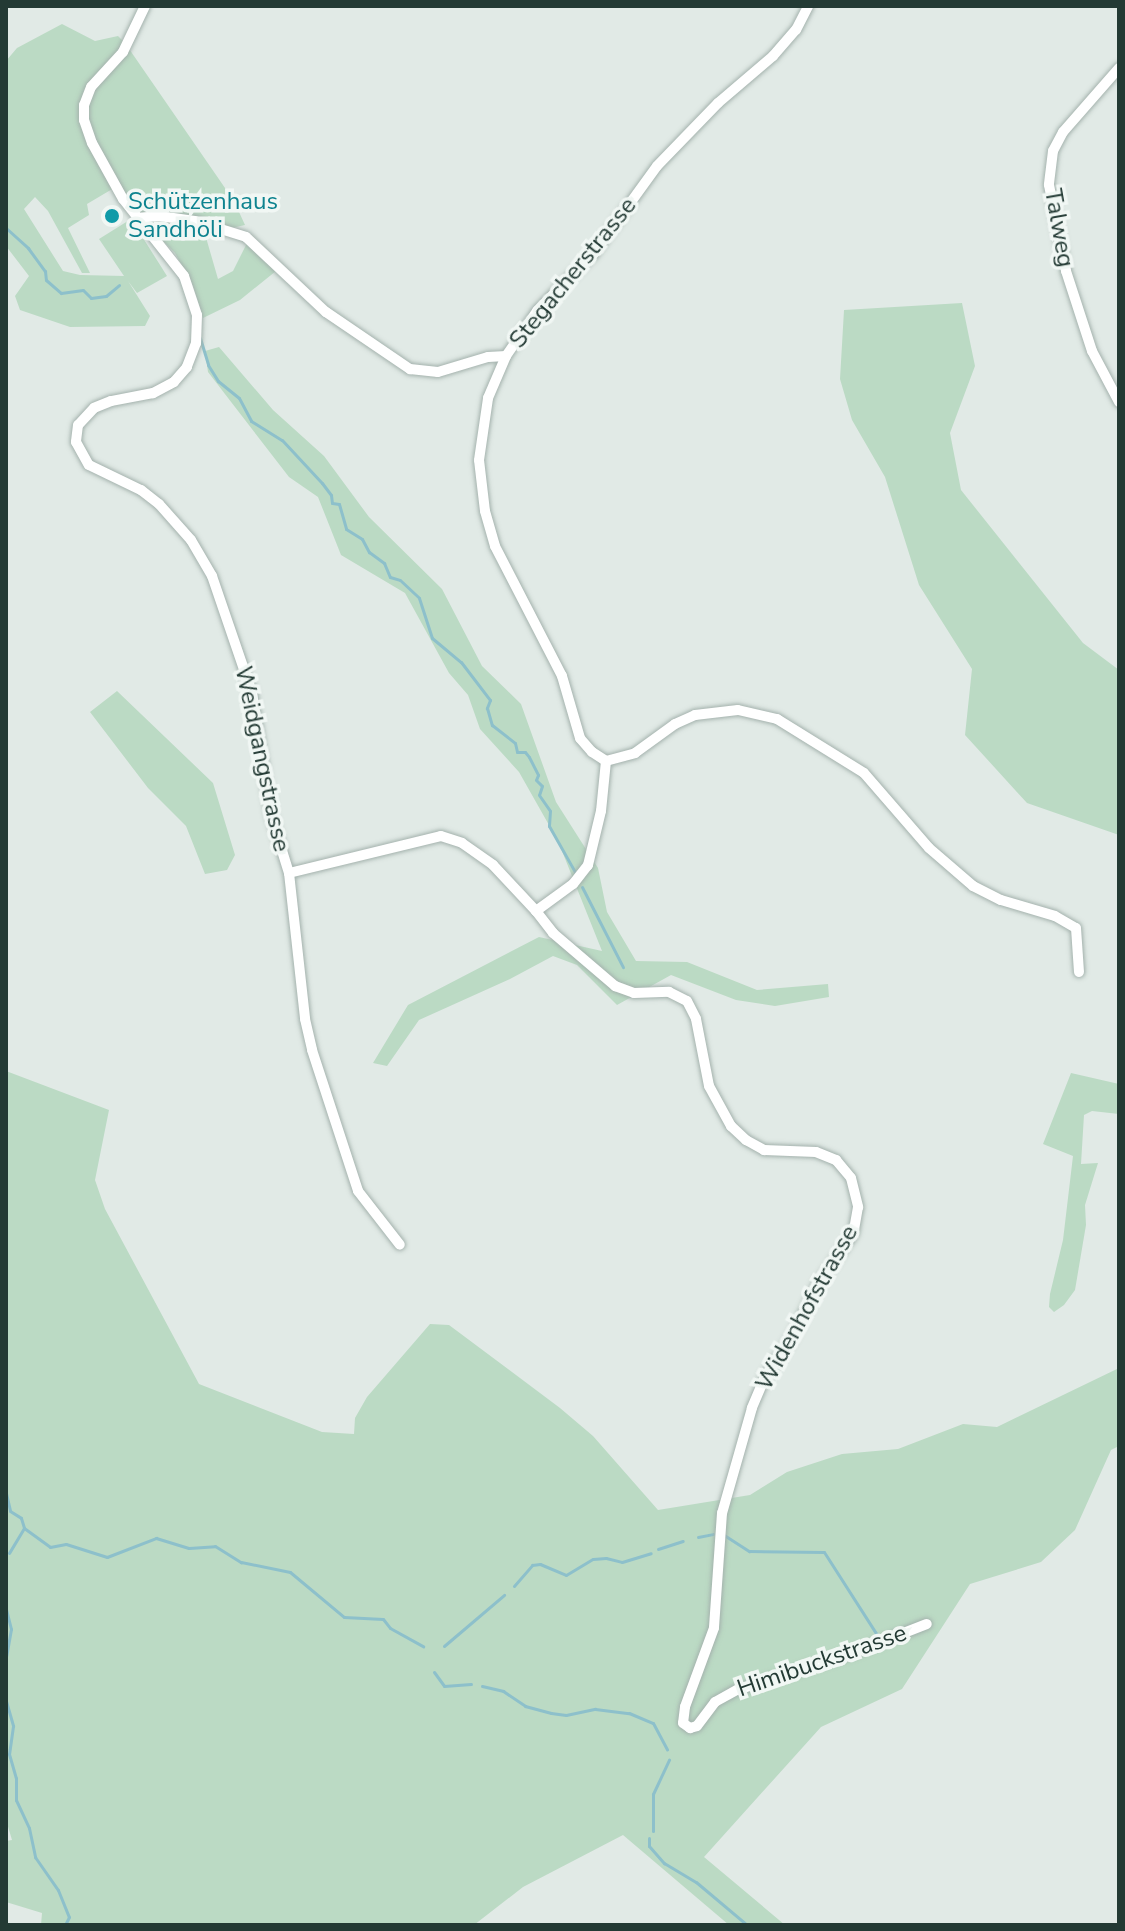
<!DOCTYPE html>
<meta charset="utf-8">
<style>
body{margin:0}
#map{position:relative;width:1125px;height:1931px;overflow:hidden;background:#e1eae6;font-family:"Nunito Sans",sans-serif}
div>[style]{position:absolute}
.green>*{inset:0;background:#bbdac4}
.stream>*{height:3px;margin:-1.5px;padding:0 1.5px;transform-origin:1.5px;border-radius:1.5px;background:#8dc0cb}
.roads{filter:drop-shadow(0 0 2px #a4b2ad) drop-shadow(0 0 2px #a4b2ad)}
.minor>*{height:10px;margin:-5px;padding:0 5px;transform-origin:5px;border-radius:5px;background:#fff}
.dots>*{width:22px;height:22px;translate:-50% -50%;box-sizing:border-box;border:4px solid #f1f7f4;border-radius:50%}
span{translate:-50% -50%;white-space:nowrap;text-align:center;line-height:1.15;-webkit-text-stroke:7px #f1f7f4;paint-order:stroke}
.culture-label{font-size:24px;color:#0d838f}
.left{translate:0 -50%;text-align:left}
.street-label{font-size:24px;color:#233a34}
.frame{position:absolute;inset:0;border:8px solid #233a34;pointer-events:none}
</style>
<div id="map">
<div class="green">
<i style="clip-path:polygon(62px 24px,95px 41px,118px 36px,125px 43px,234px 201px,245px 225px,205px 234px,218px 279px,233px 271px,247px 243px,276px 271px,240px 300px,203px 318px,193px 286px,175px 253px,143px 221px,119px 185px,87px 204px,89px 215px,68px 228px,90px 273px,82px 273px,48px 211px,35px 197px,24px 209px,63px 271px,80px 275px,124px 276px,99px 239px,131px 219px,167px 276px,137px 293px,128px 281px,150px 316px,145px 326px,70px 327px,20px 310px,15px 296px,29px 276px,6px 246px,6px 61px,17px 48px)"></i>
<i style="clip-path:polygon(962px 303px,975px 366px,950px 433px,961px 490px,1083px 643px,1119px 670px,1119px 835px,1027px 803px,965px 735px,972px 669px,919px 585px,885px 477px,852px 420px,840px 379px,844px 310px)"></i>
<i style="clip-path:polygon(219px 347px,273px 410px,324px 456px,369px 517px,442px 589px,482px 666px,521px 704px,556px 802px,598px 868px,607px 912px,636px 961px,687px 962px,757px 990px,828px 984px,829px 997px,775px 1006px,736px 1000px,671px 975px,617px 1005px,577px 965px,553px 956px,510px 979px,419px 1020px,387px 1066px,373px 1063px,408px 1005px,539px 937px,602px 951px,558px 841px,519px 772px,480px 729px,468px 695px,449px 673px,405px 593px,341px 555px,318px 497px,289px 477px,208px 372px,205px 351px)"></i>
<i style="clip-path:polygon(117px 691px,213px 783px,235px 855px,227px 870px,205px 874px,186px 826px,148px 788px,90px 712px)"></i>
<i style="clip-path:polygon(6px 1071px,109px 1110px,95px 1180px,105px 1209px,199px 1384px,322px 1432px,354px 1434px,355px 1418px,367px 1397px,430px 1324px,449px 1325px,560px 1408px,593px 1436px,658px 1510px,750px 1495px,787px 1472px,842px 1454px,898px 1449px,963px 1424px,997px 1427px,1119px 1368px,1119px 1446px,1111px 1450px,1075px 1530px,1041px 1562px,970px 1584px,902px 1689px,821px 1727px,704px 1857px,785px 1925px,729px 1925px,623px 1835px,523px 1887px,474px 1925px,41px 1925px,42px 1913px,6px 1902px,6px 1841px,12px 1840px,6px 1820px)"></i>
<i style="clip-path:polygon(1071px 1073px,1119px 1084px,1119px 1114px,1092px 1111px,1084px 1115px,1081px 1164px,1098px 1163px,1085px 1205px,1086px 1225px,1075px 1290px,1064px 1305px,1054px 1312px,1049px 1307px,1050px 1294px,1063px 1240px,1073px 1156px,1043px 1144px)"></i>
</div>
<div class="stream">
<i style="left:6px;top:228px;width:30px;rotate:42deg"></i>
<i style="left:28px;top:248px;width:29px;rotate:54deg"></i>
<i style="left:45px;top:271px;width:9px;rotate:84deg"></i>
<i style="left:46px;top:280px;width:20px;rotate:41deg"></i>
<i style="left:61px;top:293px;width:22px;rotate:-8deg"></i>
<i style="left:83px;top:290px;width:11px;rotate:45deg"></i>
<i style="left:91px;top:298px;width:15px;rotate:-8deg"></i>
<i style="left:106px;top:296px;width:17px;rotate:-40deg"></i>
<i style="left:200px;top:338px;width:28px;rotate:73deg"></i>
<i style="left:208px;top:365px;width:19px;rotate:58deg"></i>
<i style="left:218px;top:381px;width:27px;rotate:39deg"></i>
<i style="left:239px;top:398px;width:26px;rotate:62deg"></i>
<i style="left:251px;top:421px;width:36px;rotate:32deg"></i>
<i style="left:282px;top:440px;width:59px;rotate:47.1deg"></i>
<i style="left:322px;top:483px;width:15px;rotate:53deg"></i>
<i style="left:331px;top:495px;width:8px;rotate:83deg"></i>
<i style="left:332px;top:503px;width:7px;rotate:8deg"></i>
<i style="left:339px;top:504px;width:26px;rotate:74deg"></i>
<i style="left:346px;top:529px;width:19px;rotate:32deg"></i>
<i style="left:362px;top:539px;width:15px;rotate:62deg"></i>
<i style="left:369px;top:552px;width:19px;rotate:36deg"></i>
<i style="left:384px;top:563px;width:15px;rotate:67deg"></i>
<i style="left:390px;top:577px;width:10px;rotate:17deg"></i>
<i style="left:400px;top:580px;width:26px;rotate:43deg"></i>
<i style="left:419px;top:598px;width:42px;rotate:72deg"></i>
<i style="left:432px;top:638px;width:38px;rotate:40deg"></i>
<i style="left:461px;top:662px;width:48px;rotate:52.7deg"></i>
<i style="left:490px;top:700px;width:9px;rotate:111deg"></i>
<i style="left:487px;top:708px;width:18px;rotate:74deg"></i>
<i style="left:492px;top:725px;width:29px;rotate:38deg"></i>
<i style="left:515px;top:743px;width:9px;rotate:77deg"></i>
<i style="left:517px;top:752px;width:8px"></i>
<i style="left:525px;top:752px;width:6px;rotate:51deg"></i>
<i style="left:529px;top:757px;width:20px;rotate:63deg"></i>
<i style="left:538px;top:775px;width:5px;rotate:112deg"></i>
<i style="left:536px;top:780px;width:8px;rotate:45deg"></i>
<i style="left:542px;top:786px;width:9px;rotate:108deg"></i>
<i style="left:539px;top:795px;width:19px;rotate:55deg"></i>
<i style="left:550px;top:811px;width:15px;rotate:94deg"></i>
<i style="left:549px;top:826px;width:53px;rotate:60.5deg"></i>
<i style="left:582px;top:887px;width:90px;rotate:62.9deg"></i>
<i style="left:6px;top:1493px;width:18px;rotate:77deg"></i>
<i style="left:10px;top:1511px;width:13px;rotate:32deg"></i>
<i style="left:21px;top:1518px;width:10px;rotate:73deg"></i>
<i style="left:24px;top:1528px;width:29px;rotate:121deg"></i>
<i style="left:24px;top:1528px;width:32px;rotate:36deg"></i>
<i style="left:50px;top:1547px;width:16px;rotate:-11deg"></i>
<i style="left:66px;top:1544px;width:43px;rotate:17.6deg"></i>
<i style="left:107px;top:1557px;width:53px;rotate:-21.2deg"></i>
<i style="left:156px;top:1538px;width:34px;rotate:17deg"></i>
<i style="left:189px;top:1548px;width:26px;rotate:-4deg"></i>
<i style="left:215px;top:1546px;width:31px;rotate:32deg"></i>
<i style="left:241px;top:1562px;width:50px;rotate:11.5deg"></i>
<i style="left:290px;top:1572px;width:70px;rotate:39.8deg"></i>
<i style="left:344px;top:1617px;width:39px;rotate:3deg"></i>
<i style="left:383px;top:1619px;width:11px;rotate:52deg"></i>
<i style="left:390px;top:1628px;width:38px;rotate:29deg"></i>
<i style="left:724px;top:1535px;width:30px;rotate:33deg"></i>
<i style="left:749px;top:1551px;width:75px;rotate:0.8deg"></i>
<i style="left:824px;top:1552px;width:102px;rotate:57.4deg"></i>
<i style="left:698px;top:1537px;width:15px;rotate:-11deg"></i>
<i style="left:658px;top:1549px;width:26px;rotate:-18deg"></i>
<i style="left:514px;top:1586px;width:28px;rotate:-49deg"></i>
<i style="left:532px;top:1565px;width:8px;rotate:-7deg"></i>
<i style="left:540px;top:1564px;width:28px;rotate:23deg"></i>
<i style="left:566px;top:1575px;width:31px;rotate:-31deg"></i>
<i style="left:593px;top:1559px;width:13px;rotate:-4deg"></i>
<i style="left:606px;top:1558px;width:16px;rotate:14deg"></i>
<i style="left:622px;top:1562px;width:30px;rotate:-17deg"></i>
<i style="left:6px;top:1609px;width:21px;rotate:76deg"></i>
<i style="left:11px;top:1629px;width:27px;rotate:100deg"></i>
<i style="left:444px;top:1646px;width:79px;rotate:-40.4deg"></i>
<i style="left:434px;top:1672px;width:17px;rotate:54deg"></i>
<i style="left:444px;top:1686px;width:27px;rotate:-4deg"></i>
<i style="left:482px;top:1686px;width:22px;rotate:13deg"></i>
<i style="left:503px;top:1691px;width:27px;rotate:34deg"></i>
<i style="left:525px;top:1706px;width:27px;rotate:15deg"></i>
<i style="left:551px;top:1713px;width:15px;rotate:8deg"></i>
<i style="left:566px;top:1715px;width:30px;rotate:-12deg"></i>
<i style="left:595px;top:1709px;width:34px;rotate:7deg"></i>
<i style="left:629px;top:1713px;width:26px;rotate:23deg"></i>
<i style="left:653px;top:1723px;width:30px;rotate:62deg"></i>
<i style="left:6px;top:1701px;width:26px;rotate:74deg"></i>
<i style="left:13px;top:1726px;width:28px;rotate:98deg"></i>
<i style="left:9px;top:1754px;width:25px;rotate:74deg"></i>
<i style="left:16px;top:1778px;width:22px;rotate:90deg"></i>
<i style="left:16px;top:1800px;width:31px;rotate:65deg"></i>
<i style="left:29px;top:1828px;width:30px;rotate:78deg"></i>
<i style="left:35px;top:1857px;width:40px;rotate:55.1deg"></i>
<i style="left:58px;top:1890px;width:29px;rotate:68deg"></i>
<i style="left:69px;top:1917px;width:9px;rotate:117deg"></i>
<i style="left:653px;top:1831px;width:37px;rotate:-90deg"></i>
<i style="left:653px;top:1794px;width:38px;rotate:-65deg"></i>
<i style="left:649px;top:1838px;width:8px;rotate:90deg"></i>
<i style="left:649px;top:1846px;width:23px;rotate:49deg"></i>
<i style="left:664px;top:1863px;width:37px;rotate:31deg"></i>
<i style="left:696px;top:1882px;width:67px;rotate:40.1deg"></i>
</div>
<div class="roads">
<div class="minor">
<i style="left:145px;top:6px;width:51px;rotate:115.6deg"></i>
<i style="left:123px;top:52px;width:47px;rotate:132.4deg"></i>
<i style="left:91px;top:87px;width:19px;rotate:111deg"></i>
<i style="left:84px;top:105px;width:15px;rotate:90deg"></i>
<i style="left:84px;top:120px;width:24px;rotate:71deg"></i>
<i style="left:92px;top:143px;width:64px;rotate:61deg"></i>
<i style="left:123px;top:199px;width:98px;rotate:51.6deg"></i>
<i style="left:184px;top:276px;width:41px;rotate:71.6deg"></i>
<i style="left:197px;top:315px;width:28px;rotate:92deg"></i>
<i style="left:196px;top:343px;width:26px;rotate:111deg"></i>
<i style="left:187px;top:367px;width:20px;rotate:131deg"></i>
<i style="left:174px;top:382px;width:24px;rotate:152deg"></i>
<i style="left:153px;top:393px;width:43px;rotate:169.2deg"></i>
<i style="left:111px;top:401px;width:18px;rotate:158deg"></i>
<i style="left:94px;top:408px;width:23px;rotate:133deg"></i>
<i style="left:78px;top:425px;width:17px;rotate:97deg"></i>
<i style="left:76px;top:442px;width:26px;rotate:61deg"></i>
<i style="left:89px;top:465px;width:58px;rotate:25.7deg"></i>
<i style="left:141px;top:490px;width:23px;rotate:38deg"></i>
<i style="left:159px;top:504px;width:48px;rotate:48.4deg"></i>
<i style="left:191px;top:540px;width:42px;rotate:59.7deg"></i>
<i style="left:212px;top:576px;width:124px;rotate:71.1deg"></i>
<i style="left:252px;top:693px;width:123px;rotate:81.1deg"></i>
<i style="left:271px;top:815px;width:61px;rotate:72.8deg"></i>
<i style="left:289px;top:873px;width:147px;rotate:83.7deg"></i>
<i style="left:305px;top:1019px;width:32px;rotate:77deg"></i>
<i style="left:312px;top:1050px;width:148px;rotate:71.9deg"></i>
<i style="left:358px;top:1191px;width:68px;rotate:52.1deg"></i>
<i style="left:1119px;top:68px;width:85px;rotate:131.2deg"></i>
<i style="left:1063px;top:132px;width:21px;rotate:118deg"></i>
<i style="left:1053px;top:151px;width:34px;rotate:97deg"></i>
<i style="left:1049px;top:185px;width:88px;rotate:78.8deg"></i>
<i style="left:1066px;top:271px;width:84px;rotate:72deg"></i>
<i style="left:1092px;top:351px;width:58px;rotate:62.1deg"></i>
<i style="left:137px;top:218px;width:22px;rotate:-5deg"></i>
<i style="left:159px;top:216px;width:36px;rotate:8deg"></i>
<i style="left:195px;top:221px;width:53px;rotate:17.4deg"></i>
<i style="left:246px;top:237px;width:110px;rotate:43.2deg"></i>
<i style="left:326px;top:312px;width:102px;rotate:34.2deg"></i>
<i style="left:410px;top:369px;width:28px;rotate:6deg"></i>
<i style="left:438px;top:372px;width:52px;rotate:-16.7deg"></i>
<i style="left:488px;top:357px;width:18px;rotate:-3deg"></i>
<i style="left:606px;top:761px;width:50px;rotate:95.7deg"></i>
<i style="left:601px;top:811px;width:56px;rotate:103.5deg"></i>
<i style="left:588px;top:865px;width:24px;rotate:128deg"></i>
<i style="left:573px;top:884px;width:46px;rotate:143.9deg"></i>
<i style="left:536px;top:911px;width:28px;rotate:52deg"></i>
<i style="left:553px;top:933px;width:82px;rotate:40.5deg"></i>
<i style="left:615px;top:986px;width:20px;rotate:20deg"></i>
<i style="left:634px;top:993px;width:35px;rotate:-2deg"></i>
<i style="left:669px;top:992px;width:20px;rotate:27deg"></i>
<i style="left:687px;top:1001px;width:20px;rotate:63deg"></i>
<i style="left:696px;top:1019px;width:68px;rotate:79deg"></i>
<i style="left:709px;top:1086px;width:46px;rotate:61.2deg"></i>
<i style="left:731px;top:1126px;width:21px;rotate:43deg"></i>
<i style="left:746px;top:1140px;width:21px;rotate:29deg"></i>
<i style="left:764px;top:1150px;width:52px;rotate:2.2deg"></i>
<i style="left:816px;top:1152px;width:22px;rotate:22deg"></i>
<i style="left:836px;top:1160px;width:23px;rotate:50deg"></i>
<i style="left:851px;top:1178px;width:30px;rotate:76deg"></i>
<i style="left:858px;top:1207px;width:27px;rotate:100deg"></i>
<i style="left:853px;top:1234px;width:63px;rotate:124.7deg"></i>
<i style="left:817px;top:1286px;width:57px;rotate:116.1deg"></i>
<i style="left:792px;top:1337px;width:48px;rotate:124deg"></i>
<i style="left:765px;top:1377px;width:34px;rotate:113deg"></i>
<i style="left:752px;top:1408px;width:109px;rotate:105.9deg"></i>
<i style="left:722px;top:1513px;width:115px;rotate:94deg"></i>
<i style="left:714px;top:1628px;width:84px;rotate:110.2deg"></i>
<i style="left:685px;top:1707px;width:16px;rotate:97deg"></i>
<i style="left:683px;top:1723px;width:9px;rotate:36deg"></i>
<i style="left:690px;top:1728px;width:7px;rotate:-16deg"></i>
<i style="left:697px;top:1726px;width:30px;rotate:-53deg"></i>
<i style="left:715px;top:1702px;width:25px;rotate:-29deg"></i>
<i style="left:737px;top:1690px;width:124px;rotate:-17.9deg"></i>
<i style="left:855px;top:1652px;width:77px;rotate:-21.3deg"></i>
<i style="left:606px;top:761px;width:17px;rotate:-147deg"></i>
<i style="left:592px;top:752px;width:18px;rotate:-131deg"></i>
<i style="left:580px;top:738px;width:65px;rotate:-106.2deg"></i>
<i style="left:562px;top:676px;width:146px;rotate:-117.3deg"></i>
<i style="left:495px;top:546px;width:36px;rotate:-106deg"></i>
<i style="left:485px;top:511px;width:51px;rotate:-96.7deg"></i>
<i style="left:479px;top:460px;width:63px;rotate:-81.7deg"></i>
<i style="left:488px;top:398px;width:46px;rotate:-66.8deg"></i>
<i style="left:506px;top:356px;width:55px;rotate:-55.4deg"></i>
<i style="left:537px;top:311px;width:81px;rotate:-45.5deg"></i>
<i style="left:594px;top:253px;width:107px;rotate:-54.1deg"></i>
<i style="left:657px;top:166px;width:88px;rotate:-45.9deg"></i>
<i style="left:718px;top:103px;width:72px;rotate:-40.5deg"></i>
<i style="left:773px;top:56px;width:35px;rotate:-49deg"></i>
<i style="left:796px;top:30px;width:27px;rotate:-63deg"></i>
<i style="left:606px;top:761px;width:30px;rotate:-15deg"></i>
<i style="left:635px;top:753px;width:49px;rotate:-35.9deg"></i>
<i style="left:675px;top:724px;width:22px;rotate:-24deg"></i>
<i style="left:695px;top:715px;width:43px;rotate:-6.6deg"></i>
<i style="left:738px;top:710px;width:40px;rotate:13deg"></i>
<i style="left:777px;top:719px;width:102px;rotate:31.8deg"></i>
<i style="left:864px;top:773px;width:99px;rotate:49.1deg"></i>
<i style="left:929px;top:848px;width:58px;rotate:40.8deg"></i>
<i style="left:973px;top:886px;width:31px;rotate:27deg"></i>
<i style="left:1001px;top:900px;width:56px;rotate:16.5deg"></i>
<i style="left:1055px;top:916px;width:24px;rotate:30deg"></i>
<i style="left:1076px;top:928px;width:44px;rotate:86.1deg"></i>
<i style="left:289px;top:873px;width:156px;rotate:-13.7deg"></i>
<i style="left:441px;top:836px;width:22px;rotate:18deg"></i>
<i style="left:462px;top:843px;width:38px;rotate:35deg"></i>
<i style="left:493px;top:865px;width:63px;rotate:46.9deg"></i>
</div>
</div>
<div class="dots">
<i style="left:112px;top:216px;background:#0f9aa8"></i>
</div>
<div class="culture-label">
<span class="left" style="left:128px;top:216px">Schützenhaus<br>Sandhöli</span>
</div>
<div class="street-label">
<span style="left:1059px;top:228px;rotate:80deg">Talweg</span>
<span style="left:573px;top:273px;rotate:-51deg">Stegacherstrasse</span>
<span style="left:262px;top:759px;rotate:78deg">Weidgangstrasse</span>
<span style="left:807px;top:1308px;rotate:-61deg">Widenhofstrasse</span>
<span style="left:822px;top:1661px;rotate:-19deg">Himibuckstrasse</span>
</div>
<div class="frame"></div>
</div>
